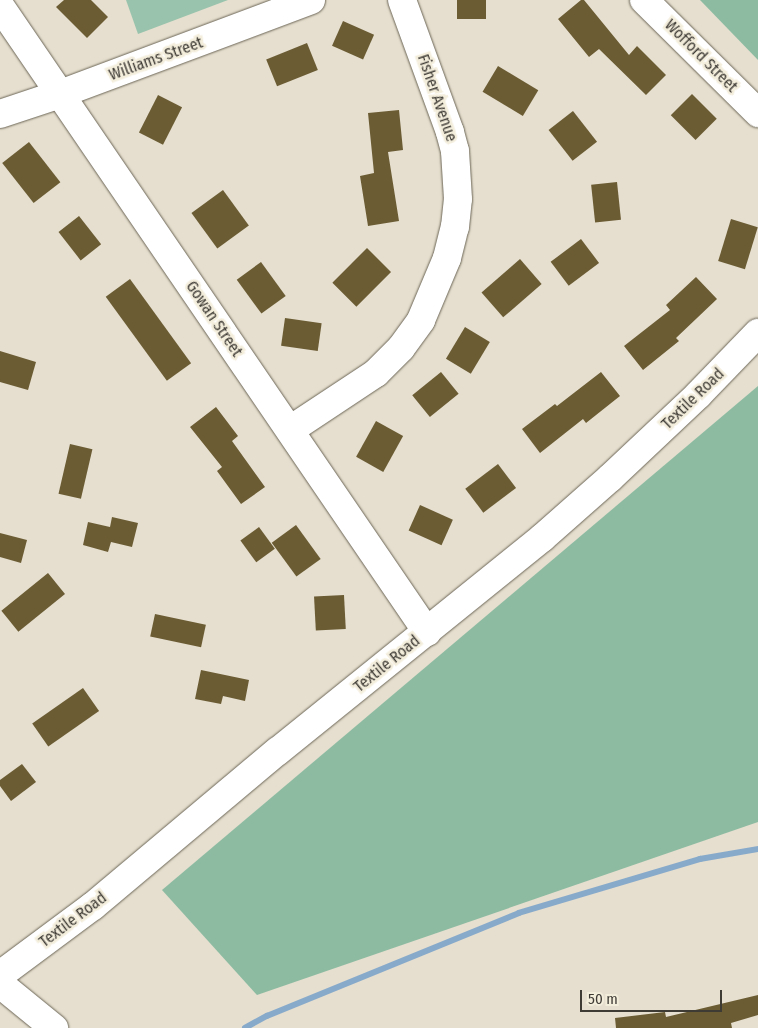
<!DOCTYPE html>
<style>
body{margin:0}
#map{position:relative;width:758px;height:1028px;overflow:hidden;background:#e6dfcf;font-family:"Fira Sans Condensed",sans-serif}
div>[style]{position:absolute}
.green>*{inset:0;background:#99c3ac}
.forest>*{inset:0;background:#8dbba2}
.stream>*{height:5.5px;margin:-2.75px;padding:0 2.75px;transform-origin:2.75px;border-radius:2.75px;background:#88aaca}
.building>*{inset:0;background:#6b5c34;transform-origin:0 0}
.roads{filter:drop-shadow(0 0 1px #6c6657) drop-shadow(0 0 1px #6c6657)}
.minor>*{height:28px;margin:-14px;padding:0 14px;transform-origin:14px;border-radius:14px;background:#fff}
span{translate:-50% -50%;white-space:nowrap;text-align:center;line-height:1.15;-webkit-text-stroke:5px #f3eddc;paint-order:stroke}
.street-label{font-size:16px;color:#3e3b35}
.scale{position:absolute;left:580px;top:990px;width:142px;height:22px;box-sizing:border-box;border:2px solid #3e3b35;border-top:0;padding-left:6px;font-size:15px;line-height:18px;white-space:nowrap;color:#3e3b35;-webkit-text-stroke:4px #f3eddc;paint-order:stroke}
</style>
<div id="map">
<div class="green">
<i style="clip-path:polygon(126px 0,228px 0,138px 34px)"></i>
</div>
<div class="forest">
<i style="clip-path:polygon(700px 0,758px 0,758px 60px)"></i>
<i style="clip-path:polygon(758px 386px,758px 822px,257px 995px,162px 890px)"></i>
</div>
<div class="stream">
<i style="left:245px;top:1028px;width:25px;rotate:-29deg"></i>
<i style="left:267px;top:1016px;width:272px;rotate:-22.2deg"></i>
<i style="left:519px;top:913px;width:189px;rotate:-16.6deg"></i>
<i style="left:700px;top:859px;width:59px;rotate:-9.8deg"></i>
</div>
<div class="building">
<i style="clip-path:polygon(64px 0,91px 0,108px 17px,87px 38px,56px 7px)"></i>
<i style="left:457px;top:0;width:29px;height:19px"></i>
<i style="clip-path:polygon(581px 0,584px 0,629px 55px,637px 46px,666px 75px,646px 95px,599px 49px,589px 57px,558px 19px)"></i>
<i style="left:343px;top:21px;width:34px;height:27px;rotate:24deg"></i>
<i style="left:307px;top:43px;width:29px;height:44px;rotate:68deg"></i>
<i style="left:498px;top:66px;width:47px;height:30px;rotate:31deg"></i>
<i style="left:692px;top:94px;width:35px;height:30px;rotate:45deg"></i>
<i style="left:158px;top:95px;width:27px;height:42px;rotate:27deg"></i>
<i style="clip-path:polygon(399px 110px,403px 150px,388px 152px,399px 221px,368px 226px,360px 176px,374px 173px,368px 113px)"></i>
<i style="left:573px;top:111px;width:39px;height:31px;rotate:52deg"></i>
<i style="left:29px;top:142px;width:51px;height:34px;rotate:52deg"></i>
<i style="left:617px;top:182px;width:38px;height:26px;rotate:84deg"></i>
<i style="left:223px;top:190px;width:44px;height:39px;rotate:54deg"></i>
<i style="left:79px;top:216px;width:36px;height:26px;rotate:52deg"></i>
<i style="left:731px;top:219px;width:28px;height:44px;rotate:17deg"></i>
<i style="left:581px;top:239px;width:30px;height:38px;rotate:53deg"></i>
<i style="left:367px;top:248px;width:34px;height:49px;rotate:45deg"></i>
<i style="left:520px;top:259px;width:33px;height:51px;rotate:49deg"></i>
<i style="left:261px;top:262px;width:42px;height:30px;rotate:54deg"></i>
<i style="clip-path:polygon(696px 277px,717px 299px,676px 338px,679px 341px,643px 370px,624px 346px,670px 310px,666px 305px)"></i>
<i style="left:130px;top:279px;width:104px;height:30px;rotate:54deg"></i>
<i style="left:285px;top:318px;width:37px;height:28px;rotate:8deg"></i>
<i style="left:465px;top:327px;width:29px;height:37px;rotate:31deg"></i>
<i style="clip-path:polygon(0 351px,36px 362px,28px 390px,0 382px)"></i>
<i style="left:441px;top:372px;width:28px;height:37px;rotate:51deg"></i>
<i style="clip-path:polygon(601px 372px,620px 396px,586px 423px,583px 419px,540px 453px,522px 429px,555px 404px,557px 406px)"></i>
<i style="clip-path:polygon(216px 407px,238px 436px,232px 441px,265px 487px,241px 504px,217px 471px,222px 467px,190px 427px)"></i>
<i style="left:376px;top:421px;width:31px;height:41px;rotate:29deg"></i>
<i style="left:70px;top:444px;width:23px;height:51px;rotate:13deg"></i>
<i style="left:498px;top:464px;width:30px;height:41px;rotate:53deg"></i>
<i style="left:420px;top:505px;width:36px;height:28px;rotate:24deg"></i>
<i style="clip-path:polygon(112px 517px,138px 523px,132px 547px,111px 542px,108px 552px,83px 545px,88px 522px,110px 527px)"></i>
<i style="left:296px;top:525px;width:42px;height:30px;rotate:54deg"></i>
<i style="left:259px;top:527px;width:27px;height:23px;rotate:54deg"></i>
<i style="clip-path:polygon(0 533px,27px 540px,21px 563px,0 557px)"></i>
<i style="left:48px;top:573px;width:27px;height:60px;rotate:51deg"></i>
<i style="left:344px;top:595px;width:34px;height:30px;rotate:87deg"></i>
<i style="left:155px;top:614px;width:52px;height:23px;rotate:12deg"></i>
<i style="clip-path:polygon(201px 670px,249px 680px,245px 701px,223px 696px,221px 704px,195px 699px)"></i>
<i style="left:83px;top:688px;width:28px;height:62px;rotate:55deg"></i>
<i style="clip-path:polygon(22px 764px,36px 782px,11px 801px,0 786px,0 780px)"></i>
<i style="clip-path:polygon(758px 995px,758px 1015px,731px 1023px,732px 1028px,616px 1028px,615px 1018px,665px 1012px,666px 1017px)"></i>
</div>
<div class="roads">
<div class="minor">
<i style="left:644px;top:0;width:161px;rotate:44.7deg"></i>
<i style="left:0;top:6px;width:758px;rotate:55.7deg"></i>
<i style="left:0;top:114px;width:63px;rotate:-18.4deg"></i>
<i style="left:60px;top:94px;width:268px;rotate:-20.5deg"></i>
<i style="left:290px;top:430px;width:103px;rotate:-33.5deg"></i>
<i style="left:376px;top:373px;width:35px;rotate:-45deg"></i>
<i style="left:401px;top:348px;width:34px;rotate:-54deg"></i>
<i style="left:421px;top:320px;width:67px;rotate:-67.2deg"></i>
<i style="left:447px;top:258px;width:32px;rotate:-76deg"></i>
<i style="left:455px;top:227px;width:28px;rotate:-84deg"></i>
<i style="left:458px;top:199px;width:48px;rotate:-93.6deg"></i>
<i style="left:455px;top:151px;width:20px;rotate:-105deg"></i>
<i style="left:450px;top:132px;width:140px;rotate:-110deg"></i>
<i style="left:0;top:975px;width:116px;rotate:-36.6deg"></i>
<i style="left:93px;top:906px;width:241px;rotate:-40deg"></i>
<i style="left:278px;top:751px;width:339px;rotate:-38.9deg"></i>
<i style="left:542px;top:538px;width:91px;rotate:-41.4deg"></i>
<i style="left:610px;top:478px;width:122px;rotate:-43.3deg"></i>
<i style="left:699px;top:394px;width:85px;rotate:-46deg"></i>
<i style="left:0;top:984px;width:70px;rotate:39.2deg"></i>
</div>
</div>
<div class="street-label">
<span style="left:701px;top:56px;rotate:45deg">Wofford Street</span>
<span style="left:156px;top:59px;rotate:-20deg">Williams Street</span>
<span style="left:437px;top:98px;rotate:71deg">Fisher Avenue</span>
<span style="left:214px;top:319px;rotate:56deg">Gowan Street</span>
<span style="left:693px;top:399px;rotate:-44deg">Textile Road</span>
<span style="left:387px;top:664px;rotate:-39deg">Textile Road</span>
<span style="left:73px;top:920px;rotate:-37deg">Textile Road</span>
</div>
<div class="scale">50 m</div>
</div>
